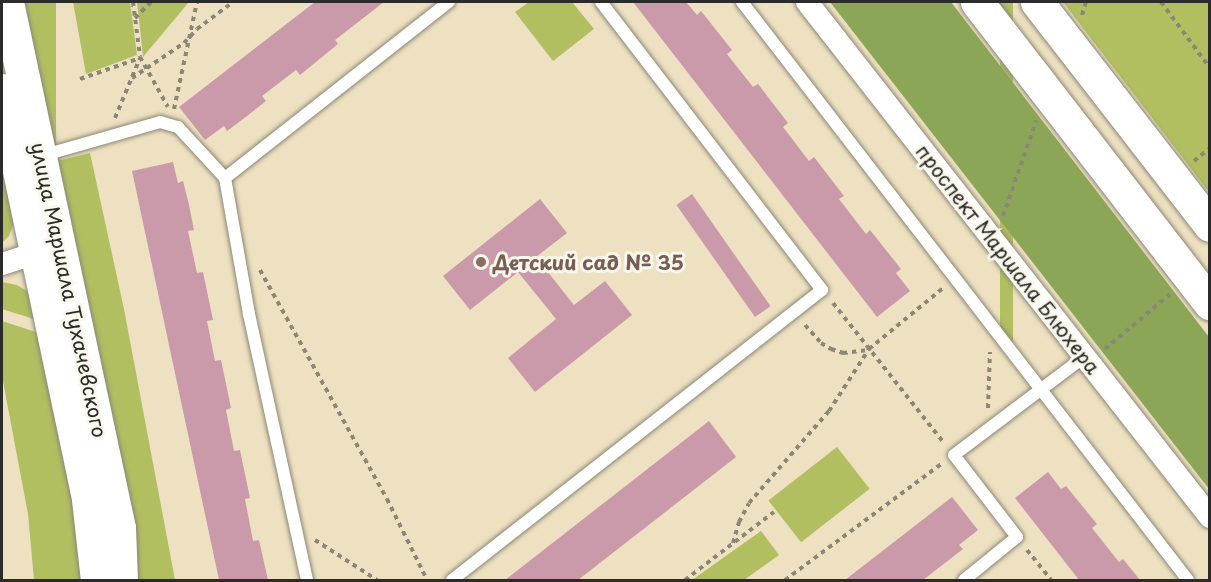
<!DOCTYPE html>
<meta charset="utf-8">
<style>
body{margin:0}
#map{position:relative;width:1211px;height:582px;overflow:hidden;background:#eee1c1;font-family:"Playpen Sans",sans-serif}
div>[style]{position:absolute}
.green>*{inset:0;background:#b1bf61;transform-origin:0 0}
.forest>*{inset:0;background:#8ca657}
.building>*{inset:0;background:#ca9aab;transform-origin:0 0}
.path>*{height:4px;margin-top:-2px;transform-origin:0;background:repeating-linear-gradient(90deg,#8c8676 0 4.5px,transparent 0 9px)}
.roads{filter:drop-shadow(0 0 2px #8c8676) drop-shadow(0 0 2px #8c8676)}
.lane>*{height:12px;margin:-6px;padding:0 6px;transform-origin:6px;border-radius:6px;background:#fff}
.street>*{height:22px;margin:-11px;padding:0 11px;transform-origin:11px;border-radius:11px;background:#fff}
.secondary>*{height:33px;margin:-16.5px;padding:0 16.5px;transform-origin:16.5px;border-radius:16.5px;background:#fff}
.primary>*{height:33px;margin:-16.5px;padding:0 16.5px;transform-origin:16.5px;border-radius:16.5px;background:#fff}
.dots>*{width:16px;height:16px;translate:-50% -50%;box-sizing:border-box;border:3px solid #fbf7ec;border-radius:50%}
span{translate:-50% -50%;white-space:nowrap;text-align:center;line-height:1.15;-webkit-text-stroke:6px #fbf7ec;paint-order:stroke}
.street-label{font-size:20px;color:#2b2b2b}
.education-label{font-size:20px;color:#785e54;font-weight:700}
.left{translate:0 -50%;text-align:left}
.frame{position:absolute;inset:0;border:3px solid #2b2b2b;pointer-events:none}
</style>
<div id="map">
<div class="green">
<i style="left:20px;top:2px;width:36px;height:146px"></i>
<i style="clip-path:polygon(73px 2px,130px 2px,137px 55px,86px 74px)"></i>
<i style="clip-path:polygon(137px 2px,189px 2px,143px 57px,143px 56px)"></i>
<i style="clip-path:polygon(529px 2px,572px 2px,594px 29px,553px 61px,515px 12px)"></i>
<i style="left:1000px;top:2px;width:13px;height:341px"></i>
<i style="clip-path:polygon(1063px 2px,1209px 2px,1209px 192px)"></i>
<i style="clip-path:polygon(2px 150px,14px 223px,9px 236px,2px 243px)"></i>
<i style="clip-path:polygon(90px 153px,124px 309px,175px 580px,134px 580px,53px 162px)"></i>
<i style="clip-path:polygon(2px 282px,17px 285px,27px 291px,33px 301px,37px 320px,2px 309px)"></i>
<i style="clip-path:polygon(2px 321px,39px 333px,76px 502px,85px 580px,34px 580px,28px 514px,2px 376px)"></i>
<i style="left:837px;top:447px;width:53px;height:87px;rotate:52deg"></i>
<i style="clip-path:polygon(761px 531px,779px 555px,744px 580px,692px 580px)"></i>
</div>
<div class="forest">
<i style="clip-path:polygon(830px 2px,951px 2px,1209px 337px,1209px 489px)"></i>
</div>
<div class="building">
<i style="clip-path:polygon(315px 2px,384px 2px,335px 40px,338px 44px,300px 75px,296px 70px,262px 96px,266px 101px,247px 116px,227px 131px,224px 126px,205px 140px,179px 107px)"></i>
<i style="clip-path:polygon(633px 2px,686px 2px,697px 15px,701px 11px,732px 50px,727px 54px,753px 87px,758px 84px,788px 123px,783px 127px,809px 161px,814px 157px,844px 196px,839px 199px,866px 234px,870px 230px,901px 269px,896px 273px,910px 291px,877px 317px)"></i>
<i style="clip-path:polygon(173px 162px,178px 183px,183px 181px,189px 205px,194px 230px,188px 231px,197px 273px,203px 272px,213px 320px,207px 321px,215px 361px,221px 360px,231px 408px,226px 410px,234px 451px,240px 450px,250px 498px,245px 499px,253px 541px,259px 540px,268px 580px,219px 580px,132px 171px)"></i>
<i style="left:692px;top:194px;width:137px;height:19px;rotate:55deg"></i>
<i style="clip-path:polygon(540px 199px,567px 233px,536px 257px,574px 305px,605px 281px,632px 315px,535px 392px,508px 358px,556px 319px,518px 272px,470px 310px,443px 276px)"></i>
<i style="clip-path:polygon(709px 421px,736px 457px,578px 580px,505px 580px)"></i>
<i style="clip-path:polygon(1048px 472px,1061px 489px,1066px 486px,1097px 524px,1092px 528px,1119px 562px,1123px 559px,1140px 580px,1079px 580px,1015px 498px)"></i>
<i style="clip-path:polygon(952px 497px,978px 530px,959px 545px,963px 549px,923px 580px,845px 580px)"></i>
</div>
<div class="path">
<i style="left:133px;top:2px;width:55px;rotate:82.7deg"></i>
<i style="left:140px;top:57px;width:57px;rotate:60.8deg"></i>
<i style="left:1161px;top:2px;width:82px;rotate:53.4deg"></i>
<i style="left:1082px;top:15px;width:14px;rotate:-73deg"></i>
<i style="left:135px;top:18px;width:23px;rotate:-45deg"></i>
<i style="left:132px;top:78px;width:63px;rotate:-33.9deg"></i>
<i style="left:184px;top:43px;width:19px;rotate:-47deg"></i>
<i style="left:197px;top:29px;width:45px;rotate:-36.9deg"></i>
<i style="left:80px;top:79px;width:64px;rotate:-19.3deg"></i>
<i style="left:174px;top:109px;width:109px;rotate:-77.9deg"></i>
<i style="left:115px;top:118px;width:65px;rotate:-67.4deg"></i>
<i style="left:1194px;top:161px;width:21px;rotate:-39deg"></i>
<i style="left:1003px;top:216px;width:101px;rotate:-70.8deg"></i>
<i style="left:260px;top:270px;width:262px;rotate:61deg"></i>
<i style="left:387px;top:499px;width:90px;rotate:63.7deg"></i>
<i style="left:833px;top:303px;width:179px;rotate:51.6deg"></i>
<i style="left:805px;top:325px;width:24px;rotate:48deg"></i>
<i style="left:821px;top:343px;width:12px;rotate:31deg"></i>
<i style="left:831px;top:349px;width:13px;rotate:18deg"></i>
<i style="left:843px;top:353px;width:25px;rotate:-7deg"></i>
<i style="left:1105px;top:349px;width:85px;rotate:-40.2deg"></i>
<i style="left:988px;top:408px;width:56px;rotate:-88deg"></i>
<i style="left:315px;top:540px;width:74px;rotate:32.8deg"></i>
<i style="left:733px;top:543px;width:22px;rotate:-74deg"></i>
<i style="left:739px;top:522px;width:21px;rotate:-62deg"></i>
<i style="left:749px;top:503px;width:122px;rotate:-49deg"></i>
<i style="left:829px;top:411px;width:74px;rotate:-57.2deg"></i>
<i style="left:869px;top:349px;width:96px;rotate:-39.5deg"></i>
<i style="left:1027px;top:550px;width:38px;rotate:51deg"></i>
<i style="left:685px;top:580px;width:112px;rotate:-37.4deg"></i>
<i style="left:785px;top:580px;width:194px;rotate:-36.6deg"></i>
</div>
<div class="roads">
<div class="lane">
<i style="left:742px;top:2px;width:730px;rotate:52.35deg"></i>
<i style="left:41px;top:156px;width:124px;rotate:-15.9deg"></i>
<i style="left:160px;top:122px;width:19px;rotate:16deg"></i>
<i style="left:178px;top:127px;width:69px;rotate:47.3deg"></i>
<i style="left:225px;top:178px;width:285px;rotate:-38.2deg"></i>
<i style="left:225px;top:178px;width:138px;rotate:80deg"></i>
<i style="left:249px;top:314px;width:272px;rotate:77.7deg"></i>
<i style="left:452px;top:580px;width:470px;rotate:-38.1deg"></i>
<i style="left:822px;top:290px;width:363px;rotate:-127.5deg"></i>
<i style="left:964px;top:580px;width:68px;rotate:-39.1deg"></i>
<i style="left:1017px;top:537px;width:103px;rotate:-127.5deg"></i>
<i style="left:954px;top:455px;width:163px;rotate:-37deg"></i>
</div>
<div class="street">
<i style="left:807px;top:2px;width:654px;rotate:51.96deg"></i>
<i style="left:2px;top:264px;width:49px;rotate:-17.7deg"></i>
</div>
<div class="secondary">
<i style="left:7px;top:2px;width:538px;rotate:77.98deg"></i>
<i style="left:119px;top:528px;width:52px;rotate:87.8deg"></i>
<i style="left:2px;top:90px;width:418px;rotate:78.1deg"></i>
<i style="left:88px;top:499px;width:81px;rotate:83.7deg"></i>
</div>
<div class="primary">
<i style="left:977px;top:2px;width:381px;rotate:52.3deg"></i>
<i style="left:1037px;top:2px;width:282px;rotate:52.2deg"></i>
</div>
</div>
<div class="dots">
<i style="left:481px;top:262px;background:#8d6e63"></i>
</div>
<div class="street-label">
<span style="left:1008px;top:259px;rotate:52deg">проспект Маршала Блюхера</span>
<span style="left:69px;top:290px;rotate:78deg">улица Маршала Тухачевского</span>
</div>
<div class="education-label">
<span class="left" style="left:493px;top:262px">Детский сад № 35</span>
</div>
<div class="frame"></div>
</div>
